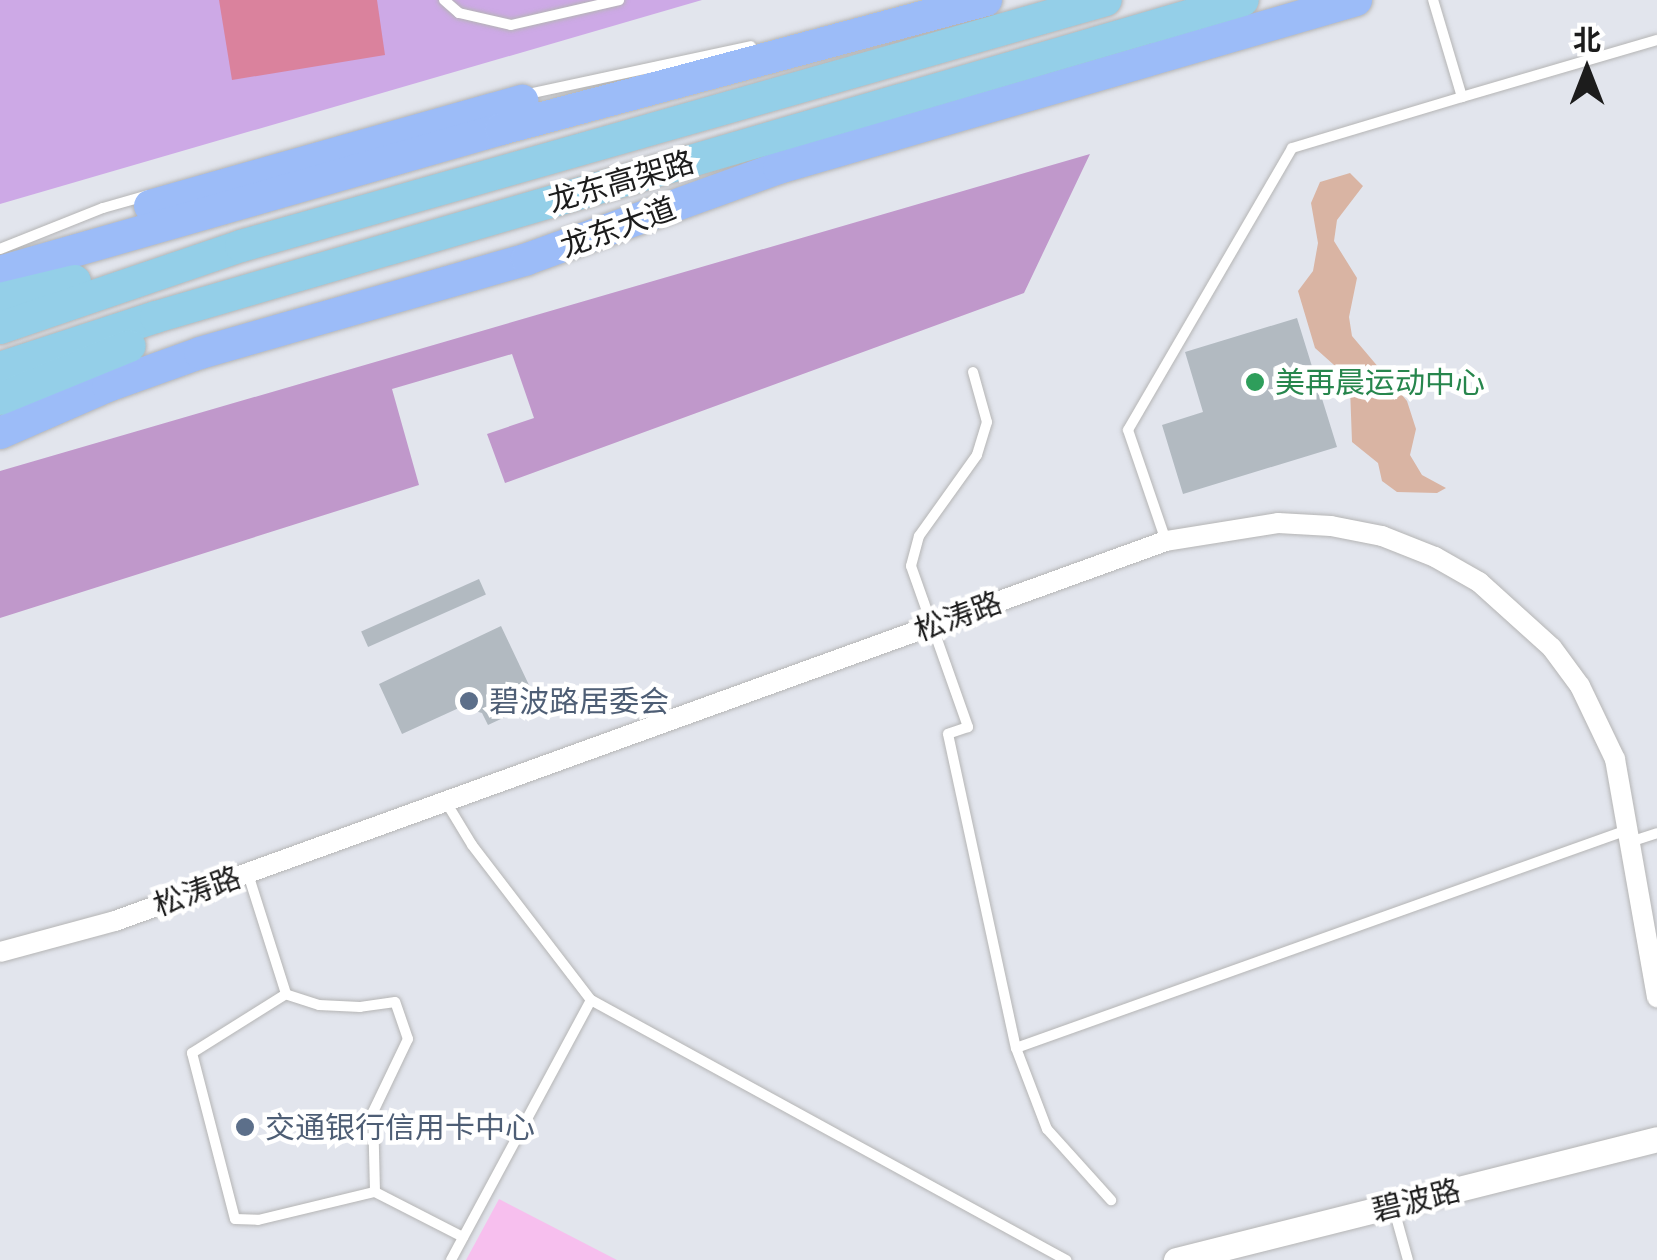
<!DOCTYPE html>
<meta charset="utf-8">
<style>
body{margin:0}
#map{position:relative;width:1657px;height:1260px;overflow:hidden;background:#e2e5ed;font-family:"Titillium Web","Noto Sans SC",sans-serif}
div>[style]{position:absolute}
.grass>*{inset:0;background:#cda9e6}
.forest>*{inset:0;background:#c098cb}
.park>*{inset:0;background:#f7bfee}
.pitch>*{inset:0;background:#da829d}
.water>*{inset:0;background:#d9b4a3}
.building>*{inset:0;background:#b2bac1;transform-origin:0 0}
.roads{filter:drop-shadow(0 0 2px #b5b5b5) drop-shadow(0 0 2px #b5b5b5)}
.service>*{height:10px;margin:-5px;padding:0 5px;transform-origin:5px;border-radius:5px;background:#fff}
.minor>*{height:20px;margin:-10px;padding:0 10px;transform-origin:10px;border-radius:10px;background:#fff}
.tertiary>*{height:25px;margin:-12.5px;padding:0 12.5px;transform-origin:12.5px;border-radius:12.5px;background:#fff}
.primary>*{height:32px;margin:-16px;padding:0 16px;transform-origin:16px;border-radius:16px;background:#9cbcf8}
.trunk>*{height:32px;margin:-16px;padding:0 16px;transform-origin:16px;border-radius:16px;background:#94cfe8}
.dots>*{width:28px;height:28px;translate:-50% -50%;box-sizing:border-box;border:5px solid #fff;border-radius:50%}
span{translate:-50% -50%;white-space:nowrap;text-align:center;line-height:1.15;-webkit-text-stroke:9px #fff;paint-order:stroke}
.street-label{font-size:30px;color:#1c1c1c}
.leisure-label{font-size:30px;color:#27864d}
.left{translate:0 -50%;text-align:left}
.service-label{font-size:30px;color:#4e5e75}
.north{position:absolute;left:1537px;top:20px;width:100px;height:100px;-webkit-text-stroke:8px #fff;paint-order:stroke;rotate:0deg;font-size:28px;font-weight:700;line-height:40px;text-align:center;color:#1c1c1c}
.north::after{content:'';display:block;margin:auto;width:35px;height:45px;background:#1c1c1c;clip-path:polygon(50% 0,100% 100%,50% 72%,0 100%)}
</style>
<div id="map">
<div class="grass">
<i style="clip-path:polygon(0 0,702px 0,0 204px)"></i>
</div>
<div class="forest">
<i style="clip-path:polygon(1090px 154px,1024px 293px,505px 483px,487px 434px,534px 418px,512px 354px,392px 389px,419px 485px,0 618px,0 471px)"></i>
</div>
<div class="park">
<i style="clip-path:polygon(499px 1199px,617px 1260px,466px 1260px)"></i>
</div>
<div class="pitch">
<i style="clip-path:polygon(219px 0,377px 0,385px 55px,232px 80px)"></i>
</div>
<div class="water">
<i style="clip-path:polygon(1350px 173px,1363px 186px,1337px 220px,1334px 241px,1357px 278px,1349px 317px,1352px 336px,1407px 401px,1416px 429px,1410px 455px,1422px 475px,1446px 488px,1437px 493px,1397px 492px,1382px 481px,1378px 463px,1352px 442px,1350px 388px,1343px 373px,1315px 348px,1298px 291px,1313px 271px,1318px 243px,1311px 203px,1320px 182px)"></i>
</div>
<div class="building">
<i style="clip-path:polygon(1297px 318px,1337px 447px,1183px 494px,1162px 425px,1203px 412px,1185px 352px)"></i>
<i style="left:479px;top:579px;width:17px;height:129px;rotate:66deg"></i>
<i style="clip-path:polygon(501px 626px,537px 702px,488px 725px,482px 713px,461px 707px,402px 734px,379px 684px)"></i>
</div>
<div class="roads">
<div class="service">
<i style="left:444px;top:0;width:20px;rotate:41deg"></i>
<i style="left:459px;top:13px;width:53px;rotate:13deg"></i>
<i style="left:511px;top:25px;width:111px;rotate:-13deg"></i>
<i style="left:523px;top:95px;width:233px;rotate:-12.1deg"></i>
<i style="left:1462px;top:97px;width:203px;rotate:-16.3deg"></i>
<i style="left:0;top:249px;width:111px;rotate:-21.7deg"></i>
<i style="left:103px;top:208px;width:48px;rotate:-15.8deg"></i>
<i style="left:973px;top:372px;width:52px;rotate:74.4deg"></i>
<i style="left:987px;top:422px;width:34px;rotate:107deg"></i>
<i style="left:977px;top:455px;width:100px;rotate:125.6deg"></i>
<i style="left:919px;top:536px;width:31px;rotate:105deg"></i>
<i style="left:911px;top:566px;width:171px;rotate:70.5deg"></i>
<i style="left:968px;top:727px;width:21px;rotate:161deg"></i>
<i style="left:948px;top:734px;width:321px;rotate:77.8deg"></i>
<i style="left:1016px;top:1048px;width:652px;rotate:-19.63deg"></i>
<i style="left:1166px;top:541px;width:117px;rotate:-108.9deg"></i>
<i style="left:1128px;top:430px;width:326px;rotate:-59.8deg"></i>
<i style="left:1292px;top:148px;width:177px;rotate:-16.7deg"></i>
<i style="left:1462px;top:97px;width:101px;rotate:-106.6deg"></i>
<i style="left:446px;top:802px;width:50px;rotate:58.8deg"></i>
<i style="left:472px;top:845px;width:195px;rotate:52.5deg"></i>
<i style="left:591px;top:1000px;width:542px;rotate:28.69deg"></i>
<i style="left:1633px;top:841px;width:25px;rotate:-18deg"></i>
<i style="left:248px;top:874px;width:126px;rotate:72.4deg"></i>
<i style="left:286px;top:994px;width:111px;rotate:147.9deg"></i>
<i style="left:192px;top:1053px;width:171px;rotate:75.5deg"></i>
<i style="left:235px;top:1219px;width:23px;rotate:2deg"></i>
<i style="left:258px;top:1220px;width:120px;rotate:-13.5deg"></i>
<i style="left:375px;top:1192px;width:80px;rotate:-91.4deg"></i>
<i style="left:373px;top:1112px;width:81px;rotate:-64.4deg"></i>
<i style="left:408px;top:1039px;width:39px;rotate:-109deg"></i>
<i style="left:395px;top:1002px;width:35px;rotate:172deg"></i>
<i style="left:360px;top:1007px;width:41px;rotate:-177.2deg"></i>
<i style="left:319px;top:1005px;width:35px;rotate:-162deg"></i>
<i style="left:1016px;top:1048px;width:87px;rotate:69.1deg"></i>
<i style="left:1047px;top:1129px;width:96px;rotate:48deg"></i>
<i style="left:375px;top:1192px;width:99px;rotate:27.1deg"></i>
<i style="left:1393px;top:1206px;width:56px;rotate:74.5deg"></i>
<i style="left:451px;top:1260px;width:295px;rotate:-61.7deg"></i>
</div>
<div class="minor">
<i style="left:0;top:952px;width:119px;rotate:-15.1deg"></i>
<i style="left:115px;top:921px;width:1118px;rotate:-19.88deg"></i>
<i style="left:1166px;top:541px;width:113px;rotate:-9.1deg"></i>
<i style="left:1278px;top:523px;width:53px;rotate:3.2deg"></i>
<i style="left:1331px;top:526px;width:52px;rotate:11.1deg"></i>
<i style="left:1382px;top:536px;width:57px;rotate:21.6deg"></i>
<i style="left:1435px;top:557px;width:51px;rotate:29.6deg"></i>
<i style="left:1479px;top:582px;width:98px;rotate:42.1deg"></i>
<i style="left:1552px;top:648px;width:47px;rotate:53.6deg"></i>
<i style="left:1580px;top:686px;width:81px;rotate:64.4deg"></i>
<i style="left:1615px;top:759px;width:242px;rotate:80deg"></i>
</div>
<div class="tertiary">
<i style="left:1176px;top:1260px;width:496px;rotate:-14.1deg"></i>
</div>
<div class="primary">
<i style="left:150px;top:206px;width:387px;rotate:-15.8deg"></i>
<i style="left:0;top:272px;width:521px;rotate:-15.93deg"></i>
<i style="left:501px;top:129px;width:502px;rotate:-14.89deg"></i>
<i style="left:0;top:433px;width:118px;rotate:-23.5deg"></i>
<i style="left:108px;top:386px;width:98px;rotate:-19.7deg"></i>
<i style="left:200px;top:353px;width:340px;rotate:-16deg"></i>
<i style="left:527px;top:259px;width:268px;rotate:-19.9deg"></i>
<i style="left:779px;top:168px;width:601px;rotate:-16.23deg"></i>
</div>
<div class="trunk">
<i style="left:0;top:299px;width:77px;rotate:-13.5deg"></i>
<i style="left:0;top:328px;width:255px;rotate:-18.8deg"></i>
<i style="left:241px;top:246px;width:899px;rotate:-15.88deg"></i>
<i style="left:0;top:368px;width:164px;rotate:-18.1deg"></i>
<i style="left:156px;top:317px;width:1132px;rotate:-16.26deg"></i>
<i style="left:0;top:399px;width:140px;rotate:-22.2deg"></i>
</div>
</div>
<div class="dots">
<i style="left:1255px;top:382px;background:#2e9e5b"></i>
<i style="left:469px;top:701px;background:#5c6f8a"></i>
<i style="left:245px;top:1127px;background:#5c6f8a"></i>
</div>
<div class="street-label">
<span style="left:621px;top:181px;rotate:-16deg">龙东高架路</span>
<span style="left:618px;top:227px;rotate:-20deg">龙东大道</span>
<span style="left:958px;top:616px;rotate:-20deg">松涛路</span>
<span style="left:197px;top:891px;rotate:-20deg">松涛路</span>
<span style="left:1416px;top:1200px;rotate:-14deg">碧波路</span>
</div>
<div class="leisure-label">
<span class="left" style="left:1275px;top:382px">美再晨运动中心</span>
</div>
<div class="service-label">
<span class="left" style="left:489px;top:701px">碧波路居委会</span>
<span class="left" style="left:265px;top:1127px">交通银行信用卡中心</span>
</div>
<div class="north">北</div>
</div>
